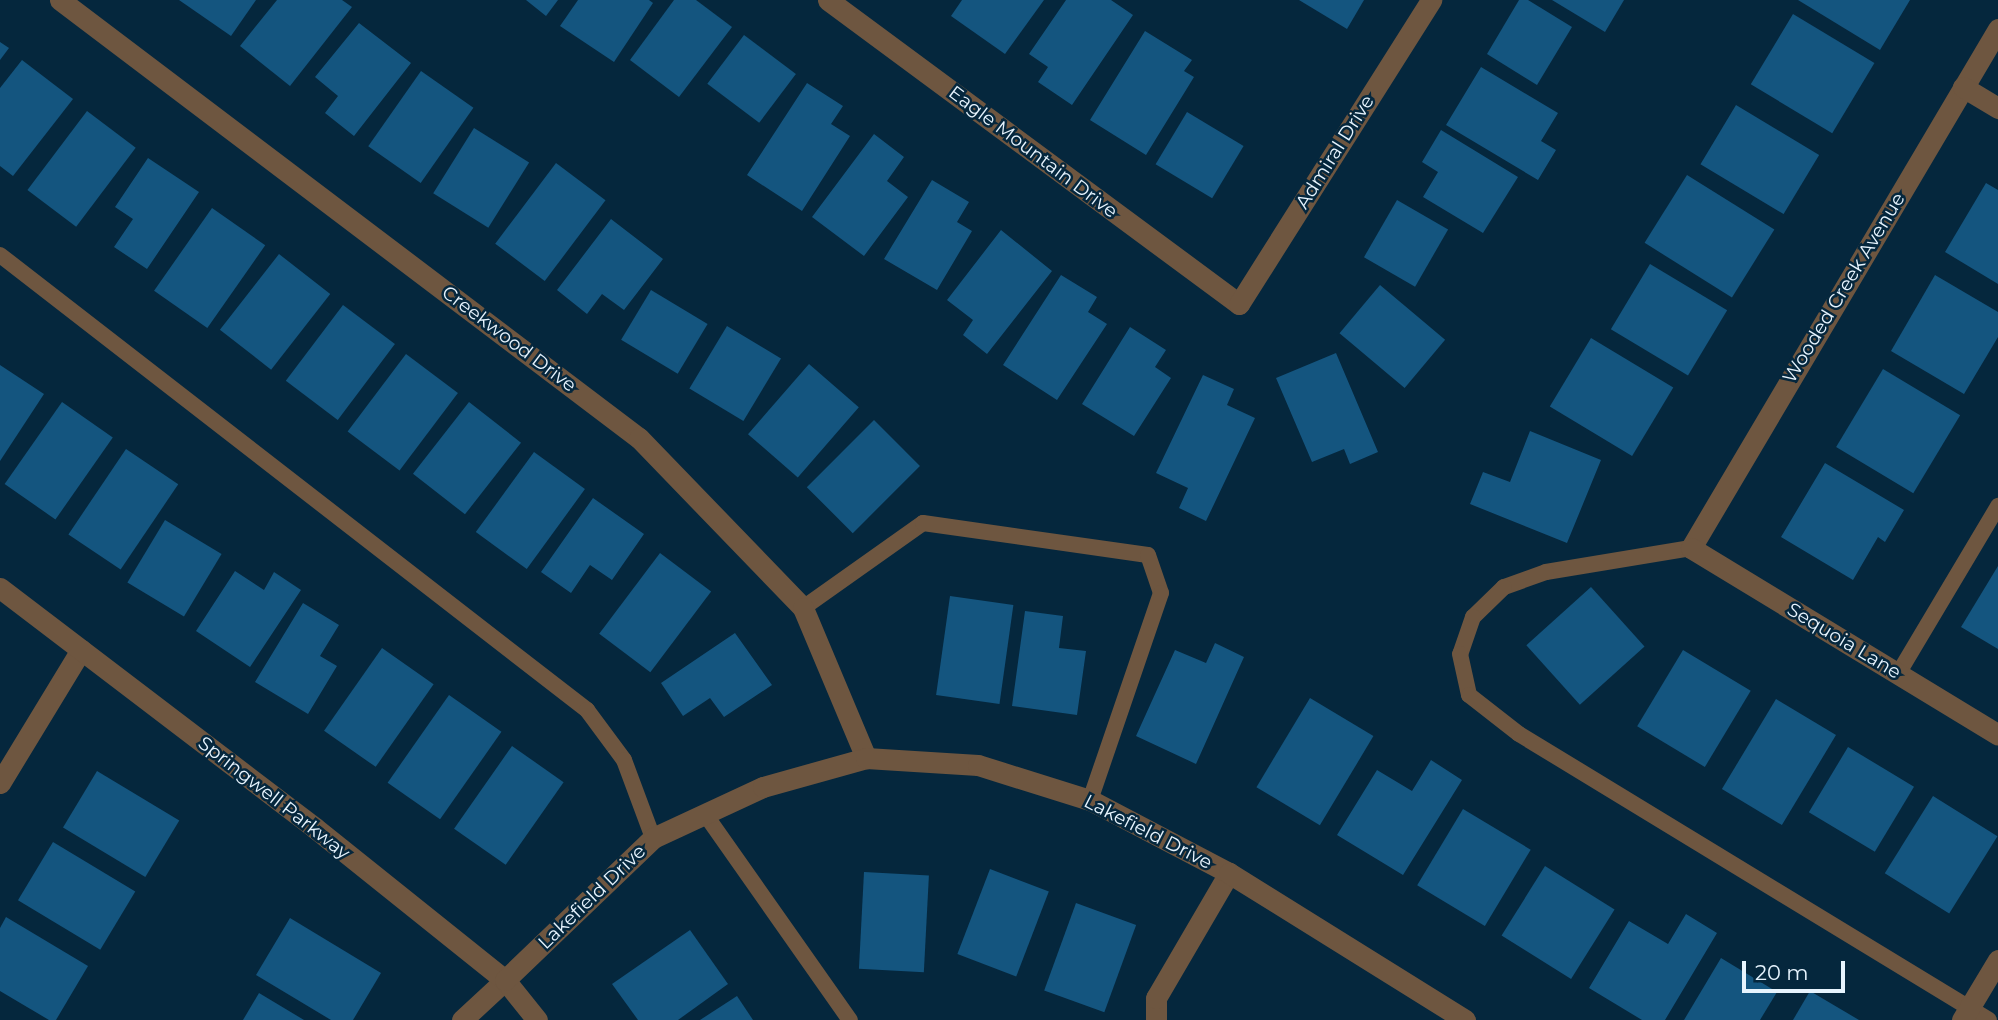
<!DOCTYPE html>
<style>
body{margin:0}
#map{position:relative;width:1998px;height:1020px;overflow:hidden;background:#05273d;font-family:Montserrat,sans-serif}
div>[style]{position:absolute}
.building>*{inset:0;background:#14557f;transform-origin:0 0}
.service>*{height:16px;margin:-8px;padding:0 8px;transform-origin:8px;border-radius:8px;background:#6e5640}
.minor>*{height:21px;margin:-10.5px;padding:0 10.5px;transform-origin:10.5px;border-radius:10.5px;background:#6e5640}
.tertiary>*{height:21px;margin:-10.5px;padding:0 10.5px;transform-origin:10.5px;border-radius:10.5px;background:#6e5640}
span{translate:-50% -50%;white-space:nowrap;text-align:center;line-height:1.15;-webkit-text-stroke:5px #05273d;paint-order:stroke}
.street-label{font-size:19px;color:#e7f4fe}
.scale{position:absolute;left:1742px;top:961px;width:103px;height:32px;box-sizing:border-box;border:4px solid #e7f4fe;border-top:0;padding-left:9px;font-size:21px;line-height:24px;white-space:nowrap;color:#e7f4fe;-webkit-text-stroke:5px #05273d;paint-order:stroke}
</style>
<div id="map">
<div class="building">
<i style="clip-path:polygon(179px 0,256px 0,231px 36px)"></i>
<i style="clip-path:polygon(277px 0,342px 0,352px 7px,290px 86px,240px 46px)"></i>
<i style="clip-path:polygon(526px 0,558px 0,546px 16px)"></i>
<i style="clip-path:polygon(578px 0,649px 0,653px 3px,614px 62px,560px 26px)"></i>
<i style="clip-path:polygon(674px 0,696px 0,732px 27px,679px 97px,630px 60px)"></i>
<i style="clip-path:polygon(962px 0,1044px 0,1005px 54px,951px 16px)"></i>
<i style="clip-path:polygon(1066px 0,1111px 0,1133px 15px,1072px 105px,1038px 82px,1048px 67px,1029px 54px)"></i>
<i style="clip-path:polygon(1299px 0,1364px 0,1347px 29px)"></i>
<i style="clip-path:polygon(1519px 0,1528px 0,1572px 27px,1537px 85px,1487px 54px)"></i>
<i style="clip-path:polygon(1552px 0,1624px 0,1605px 32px)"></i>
<i style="clip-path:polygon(1798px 0,1910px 0,1880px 50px)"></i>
<i style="left:1793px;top:14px;width:95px;height:82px;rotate:31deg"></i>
<i style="clip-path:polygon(359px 23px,411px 63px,354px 136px,325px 113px,338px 96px,315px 77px)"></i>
<i style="clip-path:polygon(1145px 31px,1192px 60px,1184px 71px,1194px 77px,1146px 155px,1090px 120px)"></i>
<i style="left:744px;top:35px;width:65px;height:61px;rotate:37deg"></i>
<i style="clip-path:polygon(0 42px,9px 48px,0 60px)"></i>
<i style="clip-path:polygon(22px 60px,73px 99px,13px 176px,0 166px,0 88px)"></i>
<i style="clip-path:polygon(1481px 67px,1558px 113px,1541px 141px,1556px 150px,1538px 180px,1446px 125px)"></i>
<i style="left:421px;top:71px;width:64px;height:92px;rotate:35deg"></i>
<i style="clip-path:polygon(807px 83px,843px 106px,831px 124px,850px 136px,802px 211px,747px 175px)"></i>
<i style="left:1736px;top:105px;width:97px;height:69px;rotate:31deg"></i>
<i style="left:87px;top:111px;width:61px;height:99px;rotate:37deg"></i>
<i style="left:1187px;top:112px;width:66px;height:61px;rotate:31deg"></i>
<i style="left:474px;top:128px;width:65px;height:77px;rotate:32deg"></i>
<i style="clip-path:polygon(1441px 130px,1518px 177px,1483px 233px,1423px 197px,1438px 172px,1422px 162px)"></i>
<i style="clip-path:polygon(874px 134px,904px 157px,887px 181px,908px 197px,864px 256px,812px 217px)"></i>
<i style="clip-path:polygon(148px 158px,199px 192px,147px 269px,114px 247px,133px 219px,115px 207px)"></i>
<i style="left:556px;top:163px;width:62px;height:101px;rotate:37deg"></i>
<i style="left:1687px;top:175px;width:103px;height:80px;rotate:32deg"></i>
<i style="clip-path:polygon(932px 180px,969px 202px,957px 222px,972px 231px,937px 290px,884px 259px)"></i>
<i style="clip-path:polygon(1986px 183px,1998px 190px,1998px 284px,1945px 252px)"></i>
<i style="left:1397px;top:200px;width:59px;height:66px;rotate:30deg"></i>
<i style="left:212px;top:208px;width:65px;height:101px;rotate:35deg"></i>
<i style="clip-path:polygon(611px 219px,663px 259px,624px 310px,602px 294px,587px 314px,557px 290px)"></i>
<i style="clip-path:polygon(1001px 230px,1052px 271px,987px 354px,963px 335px,973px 320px,947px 300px)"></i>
<i style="left:279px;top:254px;width:65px;height:96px;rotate:38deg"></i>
<i style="left:1650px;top:264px;width:90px;height:76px;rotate:31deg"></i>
<i style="clip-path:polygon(1061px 275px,1097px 297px,1088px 312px,1107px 324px,1057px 400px,1003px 365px)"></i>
<i style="clip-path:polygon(1935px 275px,1998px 312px,1998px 337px,1964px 394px,1891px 351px)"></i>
<i style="left:1380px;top:285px;width:85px;height:63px;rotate:40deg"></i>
<i style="left:651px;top:290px;width:66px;height:58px;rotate:31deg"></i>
<i style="left:343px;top:305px;width:65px;height:95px;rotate:37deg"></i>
<i style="left:727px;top:326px;width:63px;height:73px;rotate:31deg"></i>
<i style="clip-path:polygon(1130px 327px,1166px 350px,1155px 367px,1171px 378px,1134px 436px,1082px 404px)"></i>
<i style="left:1591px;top:338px;width:96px;height:80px;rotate:31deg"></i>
<i style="clip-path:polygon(1336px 353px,1378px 452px,1350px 464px,1344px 449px,1312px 462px,1276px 378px)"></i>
<i style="left:406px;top:354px;width:65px;height:97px;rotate:37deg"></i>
<i style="left:809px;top:364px;width:66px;height:93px;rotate:41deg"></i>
<i style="clip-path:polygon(0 365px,44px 394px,0 461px)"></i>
<i style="left:1883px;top:369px;width:90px;height:91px;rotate:31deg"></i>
<i style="clip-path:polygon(1203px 375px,1234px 389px,1227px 405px,1255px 418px,1206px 521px,1179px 508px,1188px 488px,1156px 473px)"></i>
<i style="left:62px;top:402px;width:62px;height:100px;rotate:35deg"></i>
<i style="left:469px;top:402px;width:66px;height:91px;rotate:38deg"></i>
<i style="left:874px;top:420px;width:65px;height:95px;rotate:45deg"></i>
<i style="clip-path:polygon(1530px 431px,1601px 460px,1567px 543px,1470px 504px,1483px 472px,1510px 482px)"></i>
<i style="left:126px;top:449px;width:63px;height:103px;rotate:34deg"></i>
<i style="left:534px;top:452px;width:63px;height:99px;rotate:36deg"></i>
<i style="clip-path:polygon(1825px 463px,1904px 510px,1885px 542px,1878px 537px,1853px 580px,1781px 537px)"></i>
<i style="clip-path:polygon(593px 498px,644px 534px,612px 580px,590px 565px,571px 593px,541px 572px)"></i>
<i style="left:165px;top:520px;width:66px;height:73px;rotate:31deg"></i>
<i style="left:660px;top:553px;width:64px;height:101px;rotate:37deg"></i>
<i style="clip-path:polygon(1998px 566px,1998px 649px,1961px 627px)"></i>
<i style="clip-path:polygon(235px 571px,264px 590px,274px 572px,301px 590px,250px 667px,196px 631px)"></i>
<i style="left:1591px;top:587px;width:80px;height:87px;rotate:48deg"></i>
<i style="left:950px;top:596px;width:64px;height:100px;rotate:8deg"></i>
<i style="clip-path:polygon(303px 603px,339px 625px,320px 656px,337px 666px,308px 714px,255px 682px)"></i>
<i style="clip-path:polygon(1025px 611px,1063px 616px,1059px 648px,1086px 651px,1077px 715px,1012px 706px)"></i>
<i style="clip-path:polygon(735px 633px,772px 685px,724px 717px,710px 698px,683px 716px,661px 683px)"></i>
<i style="clip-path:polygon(1215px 643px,1244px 657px,1196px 764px,1136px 736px,1175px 650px,1206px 663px)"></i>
<i style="left:382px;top:648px;width:63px;height:101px;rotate:35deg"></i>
<i style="left:1683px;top:650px;width:79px;height:89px;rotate:31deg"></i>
<i style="left:449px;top:695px;width:64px;height:107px;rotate:35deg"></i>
<i style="left:1310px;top:698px;width:74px;height:104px;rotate:31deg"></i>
<i style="left:1776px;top:699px;width:70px;height:105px;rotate:31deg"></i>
<i style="left:512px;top:746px;width:63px;height:101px;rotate:35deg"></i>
<i style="left:1848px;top:747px;width:77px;height:76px;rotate:31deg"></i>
<i style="clip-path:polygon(1431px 760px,1462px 780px,1403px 875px,1337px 835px,1377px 770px,1412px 791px)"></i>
<i style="left:97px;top:771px;width:96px;height:66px;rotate:31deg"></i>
<i style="left:1933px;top:796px;width:76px;height:91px;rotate:32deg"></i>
<i style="left:1463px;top:809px;width:79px;height:89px;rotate:31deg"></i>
<i style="left:53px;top:842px;width:96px;height:68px;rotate:31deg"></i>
<i style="left:1545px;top:866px;width:82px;height:82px;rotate:32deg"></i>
<i style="left:990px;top:869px;width:63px;height:91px;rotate:21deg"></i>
<i style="left:864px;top:872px;width:65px;height:97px;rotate:3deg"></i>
<i style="left:1076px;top:903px;width:64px;height:93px;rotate:20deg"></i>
<i style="clip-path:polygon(1686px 914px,1717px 933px,1665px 1020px,1642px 1020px,1589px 988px,1629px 921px,1668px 944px)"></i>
<i style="clip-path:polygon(6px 917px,88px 966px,56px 1020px,49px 1020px,0 991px,0 928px)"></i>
<i style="clip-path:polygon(290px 918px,381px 973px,353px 1020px,331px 1020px,256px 975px)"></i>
<i style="clip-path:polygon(690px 930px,728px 984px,678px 1020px,638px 1020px,612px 984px)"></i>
<i style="clip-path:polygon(1721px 958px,1777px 992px,1760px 1020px,1684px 1020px)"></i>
<i style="clip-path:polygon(1810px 991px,1859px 1020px,1793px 1020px)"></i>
<i style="clip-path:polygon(259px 993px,304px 1020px,243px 1020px)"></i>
<i style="clip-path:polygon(737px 996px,753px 1020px,700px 1020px)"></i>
</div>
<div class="service">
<i style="left:0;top:255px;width:743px;rotate:37.78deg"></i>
<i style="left:587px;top:710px;width:62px;rotate:53.5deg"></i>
<i style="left:624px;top:760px;width:83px;rotate:69.6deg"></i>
<i style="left:1691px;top:548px;width:147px;rotate:170.6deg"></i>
<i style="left:1546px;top:572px;width:45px;rotate:160.3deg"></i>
<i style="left:1504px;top:587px;width:43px;rotate:135.9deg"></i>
<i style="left:1473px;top:617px;width:39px;rotate:109deg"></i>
<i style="left:1460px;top:654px;width:42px;rotate:77.6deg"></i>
<i style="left:1469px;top:695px;width:63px;rotate:38deg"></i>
<i style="left:1519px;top:734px;width:550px;rotate:31.32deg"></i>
<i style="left:803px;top:608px;width:147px;rotate:-35.3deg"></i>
<i style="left:923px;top:523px;width:227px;rotate:8.1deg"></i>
<i style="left:1148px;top:555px;width:40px;rotate:71.1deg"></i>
<i style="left:1161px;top:593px;width:219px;rotate:108.9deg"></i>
<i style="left:1898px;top:674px;width:196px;rotate:-59.2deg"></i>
<i style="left:705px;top:814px;width:252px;rotate:54.9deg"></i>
</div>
<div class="minor">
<i style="left:60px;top:0;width:726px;rotate:37.11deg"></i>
<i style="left:639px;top:438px;width:236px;rotate:46deg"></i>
<i style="left:803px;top:608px;width:163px;rotate:67.2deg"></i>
<i style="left:828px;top:0;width:511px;rotate:36.49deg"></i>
<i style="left:1239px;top:304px;width:360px;rotate:-57.7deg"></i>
<i style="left:1998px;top:29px;width:603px;rotate:120.61deg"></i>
<i style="left:1691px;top:548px;width:359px;rotate:31.3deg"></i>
<i style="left:1963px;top:87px;width:41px;rotate:31deg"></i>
<i style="left:0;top:783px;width:156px;rotate:-58.7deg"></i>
<i style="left:462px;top:1020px;width:59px;rotate:-42.9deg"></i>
<i style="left:1156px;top:1020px;width:22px;rotate:-90deg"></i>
<i style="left:1156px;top:998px;width:145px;rotate:-59.7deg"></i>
<i style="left:1962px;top:1020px;width:70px;rotate:-59deg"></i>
</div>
<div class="tertiary">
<i style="left:0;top:588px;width:396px;rotate:37.3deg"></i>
<i style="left:315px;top:828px;width:243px;rotate:38.7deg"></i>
<i style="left:505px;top:980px;width:51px;rotate:51.3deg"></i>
<i style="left:505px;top:980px;width:205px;rotate:-43.8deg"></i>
<i style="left:653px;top:838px;width:121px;rotate:-24.9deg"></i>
<i style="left:763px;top:787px;width:107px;rotate:-15.7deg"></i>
<i style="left:866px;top:758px;width:112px;rotate:3.6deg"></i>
<i style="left:978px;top:765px;width:117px;rotate:17.4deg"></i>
<i style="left:1090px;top:800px;width:157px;rotate:27.7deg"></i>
<i style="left:1229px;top:873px;width:278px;rotate:31.9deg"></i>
</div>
<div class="street-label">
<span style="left:1033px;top:152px;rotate:37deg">Eagle Mountain Drive</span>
<span style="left:1335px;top:152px;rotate:-58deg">Admiral Drive</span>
<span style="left:1844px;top:288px;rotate:-59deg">Wooded Creek Avenue</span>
<span style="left:509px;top:339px;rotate:37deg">Creekwood Drive</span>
<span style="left:1844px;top:641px;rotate:31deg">Sequoia Lane</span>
<span style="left:274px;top:798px;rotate:38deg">Springwell Parkway</span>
<span style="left:1148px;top:832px;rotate:27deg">Lakefield Drive</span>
<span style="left:592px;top:897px;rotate:-44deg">Lakefield Drive</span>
</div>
<div class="scale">20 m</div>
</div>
